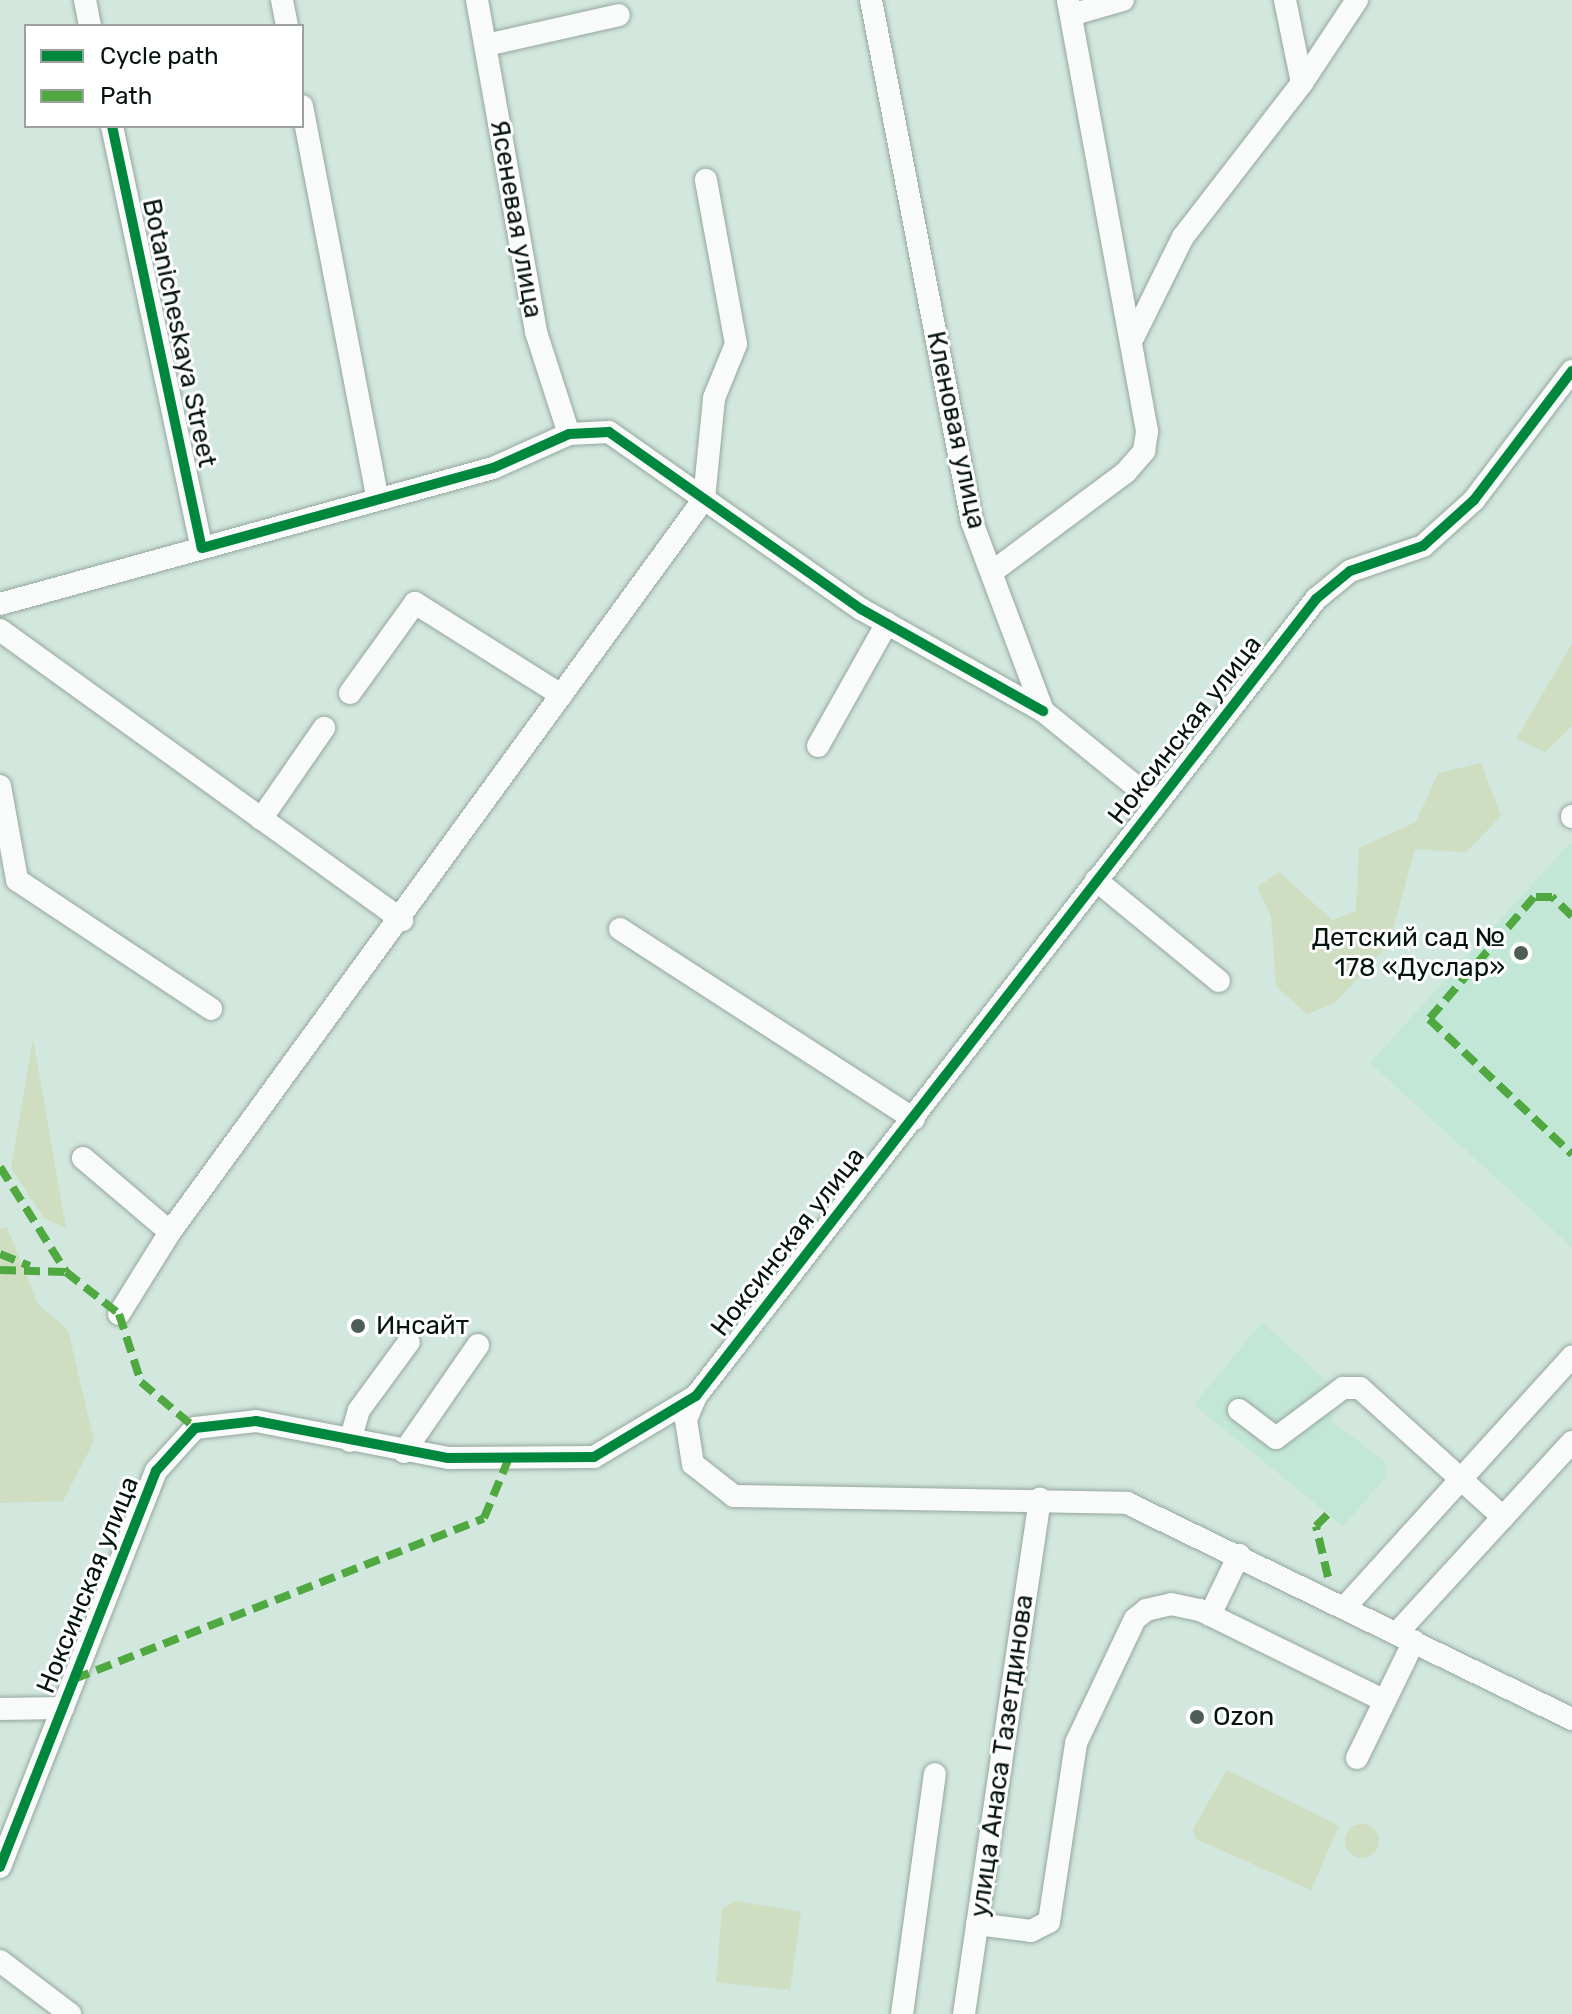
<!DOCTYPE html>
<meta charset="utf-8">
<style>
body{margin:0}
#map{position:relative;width:1572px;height:2014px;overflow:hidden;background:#d2e7dd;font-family:Rubik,sans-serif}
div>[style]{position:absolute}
.built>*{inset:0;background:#c3e7d6}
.green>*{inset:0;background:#cfddc0}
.round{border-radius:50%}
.roads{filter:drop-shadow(0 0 2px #95a69e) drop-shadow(0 0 2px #95a69e)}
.minor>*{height:22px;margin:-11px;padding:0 11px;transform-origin:11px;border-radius:11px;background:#f8fbfa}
.quiet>*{height:8px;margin-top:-4px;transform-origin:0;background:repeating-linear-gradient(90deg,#50a841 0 16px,transparent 0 24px)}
.cycleway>*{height:10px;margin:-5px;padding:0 5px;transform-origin:5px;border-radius:5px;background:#00873e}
.dots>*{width:22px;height:22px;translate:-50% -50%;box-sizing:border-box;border:4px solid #fff;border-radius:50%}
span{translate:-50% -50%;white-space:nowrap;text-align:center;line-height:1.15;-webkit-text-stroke:6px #fff;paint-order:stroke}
.street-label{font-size:26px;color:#06140e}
.poi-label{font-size:26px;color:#06140e}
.right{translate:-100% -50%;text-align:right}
.left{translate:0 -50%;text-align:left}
.legend{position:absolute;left:24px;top:24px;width:280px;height:104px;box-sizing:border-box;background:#fff;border:2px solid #9ba19f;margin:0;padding:10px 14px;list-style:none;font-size:24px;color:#06140e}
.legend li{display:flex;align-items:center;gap:16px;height:40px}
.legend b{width:40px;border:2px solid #9ba19f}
</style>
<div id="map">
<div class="built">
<i style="clip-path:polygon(1569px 844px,1572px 844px,1572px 1247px,1370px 1063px)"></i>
<i style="clip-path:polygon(1262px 1322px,1340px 1393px,1332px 1421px,1385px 1462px,1386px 1477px,1343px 1526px,1194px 1405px)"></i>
</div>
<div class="green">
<i style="clip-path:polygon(1572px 644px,1572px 726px,1545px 752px,1516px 739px)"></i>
<i style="clip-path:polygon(1481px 763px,1501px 816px,1466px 852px,1415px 849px,1389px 944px,1335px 1003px,1307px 1014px,1276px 986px,1271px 916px,1257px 887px,1279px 872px,1332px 920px,1356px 911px,1359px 848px,1416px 822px,1438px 773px)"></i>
<i style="clip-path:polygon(33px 1039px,66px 1228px,44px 1218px,11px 1168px)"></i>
<i style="clip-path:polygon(7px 1227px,38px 1304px,68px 1330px,94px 1441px,63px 1501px,0 1503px,0 1229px)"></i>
<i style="clip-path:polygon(1227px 1770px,1339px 1826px,1311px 1890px,1196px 1839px,1193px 1829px)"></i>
<i class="round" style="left:1345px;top:1824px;width:34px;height:34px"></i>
<i style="clip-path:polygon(735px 1901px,801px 1912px,790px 1990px,716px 1982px,722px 1909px)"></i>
</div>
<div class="roads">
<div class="minor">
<i style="left:85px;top:0;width:26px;rotate:79deg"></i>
<i style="left:282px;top:0;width:26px;rotate:79deg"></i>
<i style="left:477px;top:0;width:337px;rotate:79.9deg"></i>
<i style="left:536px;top:332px;width:107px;rotate:72.1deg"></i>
<i style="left:871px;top:0;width:532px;rotate:79.05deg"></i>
<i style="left:972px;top:522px;width:202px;rotate:69.4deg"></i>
<i style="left:1043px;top:711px;width:144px;rotate:39.1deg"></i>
<i style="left:1071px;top:15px;width:54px;rotate:-16.1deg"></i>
<i style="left:486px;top:45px;width:136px;rotate:-12.7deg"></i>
<i style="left:1302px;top:83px;width:100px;rotate:-56.5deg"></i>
<i style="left:302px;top:106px;width:397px;rotate:79.1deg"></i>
<i style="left:112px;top:126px;width:431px;rotate:78deg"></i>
<i style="left:1134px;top:336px;width:110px;rotate:-63.7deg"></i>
<i style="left:1183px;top:237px;width:195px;rotate:-52.3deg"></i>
<i style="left:1302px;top:83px;width:85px;rotate:-101.6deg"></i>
<i style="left:992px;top:572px;width:167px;rotate:-36.7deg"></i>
<i style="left:1126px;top:472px;width:28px;rotate:-49deg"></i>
<i style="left:1144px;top:451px;width:20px;rotate:-81deg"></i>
<i style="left:1147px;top:431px;width:438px;rotate:-100.4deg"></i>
<i style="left:0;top:604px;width:511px;rotate:-15.42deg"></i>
<i style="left:493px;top:468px;width:83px;rotate:-24.1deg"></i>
<i style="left:569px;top:434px;width:40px;rotate:-2.9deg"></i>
<i style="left:609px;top:432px;width:308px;rotate:35.1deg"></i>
<i style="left:861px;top:609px;width:209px;rotate:29.3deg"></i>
<i style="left:0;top:630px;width:496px;rotate:35.8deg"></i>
<i style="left:350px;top:693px;width:111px;rotate:-54.2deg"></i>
<i style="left:415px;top:603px;width:173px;rotate:32.2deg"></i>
<i style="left:818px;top:746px;width:141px;rotate:-60.7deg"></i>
<i style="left:0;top:786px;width:96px;rotate:79.7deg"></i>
<i style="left:17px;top:880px;width:233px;rotate:33.6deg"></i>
<i style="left:1572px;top:816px;width:1px;rotate:90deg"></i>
<i style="left:261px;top:819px;width:111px;rotate:-55.3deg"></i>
<i style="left:1096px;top:880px;width:159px;rotate:39.4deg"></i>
<i style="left:620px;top:929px;width:350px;rotate:32.9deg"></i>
<i style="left:83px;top:1158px;width:114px;rotate:40.4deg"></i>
<i style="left:119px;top:1314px;width:97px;rotate:-58.1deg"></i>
<i style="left:170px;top:1232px;width:907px;rotate:-53.93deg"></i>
<i style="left:704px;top:499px;width:101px;rotate:-84.3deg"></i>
<i style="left:714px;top:398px;width:58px;rotate:-67.8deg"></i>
<i style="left:736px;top:344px;width:167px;rotate:-100.4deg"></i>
<i style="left:696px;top:1396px;width:26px;rotate:113deg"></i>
<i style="left:686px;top:1420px;width:45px;rotate:81deg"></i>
<i style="left:693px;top:1464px;width:52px;rotate:38deg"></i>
<i style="left:734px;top:1496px;width:393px;rotate:1deg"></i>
<i style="left:1127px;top:1503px;width:495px;rotate:25.9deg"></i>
<i style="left:1239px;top:1410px;width:46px;rotate:37.1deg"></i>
<i style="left:1276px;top:1438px;width:84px;rotate:-36.7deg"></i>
<i style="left:1343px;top:1388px;width:17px"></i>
<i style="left:1360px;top:1388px;width:193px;rotate:42.1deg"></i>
<i style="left:350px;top:1441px;width:32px;rotate:-74deg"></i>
<i style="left:359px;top:1410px;width:84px;rotate:-53.7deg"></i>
<i style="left:404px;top:1452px;width:130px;rotate:-55.3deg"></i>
<i style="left:1345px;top:1607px;width:338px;rotate:-47.8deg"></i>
<i style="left:1210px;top:1615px;width:67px;rotate:-64.2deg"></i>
<i style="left:1397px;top:1633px;width:259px;rotate:-47.5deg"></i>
<i style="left:0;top:1709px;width:63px;rotate:-0.9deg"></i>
<i style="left:1357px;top:1758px;width:130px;rotate:-64deg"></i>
<i style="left:0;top:1867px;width:426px;rotate:-68.5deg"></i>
<i style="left:156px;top:1471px;width:58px;rotate:-47.8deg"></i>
<i style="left:195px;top:1428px;width:61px;rotate:-6.5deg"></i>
<i style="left:256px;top:1421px;width:196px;rotate:10.9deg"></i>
<i style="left:448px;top:1458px;width:146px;rotate:-0.4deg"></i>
<i style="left:594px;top:1457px;width:119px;rotate:-30.9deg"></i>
<i style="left:696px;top:1396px;width:1010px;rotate:-52.12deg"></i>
<i style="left:1316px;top:599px;width:44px;rotate:-39.5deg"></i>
<i style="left:1350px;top:571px;width:77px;rotate:-18.9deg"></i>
<i style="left:1423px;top:546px;width:69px;rotate:-42deg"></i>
<i style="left:1474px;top:500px;width:162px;rotate:-52.8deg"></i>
<i style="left:977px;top:1924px;width:54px;rotate:7.4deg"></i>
<i style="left:1031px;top:1931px;width:20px;rotate:-27deg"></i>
<i style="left:1049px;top:1922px;width:181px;rotate:-81.4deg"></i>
<i style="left:1076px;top:1743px;width:137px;rotate:-64.6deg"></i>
<i style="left:1135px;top:1619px;width:14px;rotate:-39deg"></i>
<i style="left:1146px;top:1610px;width:26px;rotate:-13deg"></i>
<i style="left:1171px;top:1604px;width:30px;rotate:12deg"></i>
<i style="left:1200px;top:1610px;width:206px;rotate:26.2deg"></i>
<i style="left:0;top:1961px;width:88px;rotate:37.1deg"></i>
<i style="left:902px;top:2014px;width:242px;rotate:-82.2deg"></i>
<i style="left:964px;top:2014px;width:521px;rotate:-81.61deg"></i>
</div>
</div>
<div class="quiet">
<i style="left:1572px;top:916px;width:28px;rotate:-136deg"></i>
<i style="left:1552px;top:897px;width:18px;rotate:180deg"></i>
<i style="left:1534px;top:897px;width:161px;rotate:130.7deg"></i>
<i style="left:1429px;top:1019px;width:197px;rotate:43.4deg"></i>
<i style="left:0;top:1167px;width:124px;rotate:57.8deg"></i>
<i style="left:66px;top:1272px;width:68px;rotate:38.4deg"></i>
<i style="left:119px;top:1314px;width:71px;rotate:72.1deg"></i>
<i style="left:141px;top:1382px;width:71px;rotate:40.4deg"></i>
<i style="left:0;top:1254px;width:32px;rotate:22deg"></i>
<i style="left:0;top:1270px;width:66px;rotate:1.7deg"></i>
<i style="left:1328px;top:1577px;width:52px;rotate:-103.2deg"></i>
<i style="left:1316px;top:1526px;width:17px;rotate:-45deg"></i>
<i style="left:74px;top:1679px;width:440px;rotate:-21.4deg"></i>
<i style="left:484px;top:1518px;width:65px;rotate:-67.4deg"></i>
</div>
<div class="cycleway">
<i style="left:112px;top:126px;width:431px;rotate:78deg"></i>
<i style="left:202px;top:548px;width:302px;rotate:-15.4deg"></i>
<i style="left:493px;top:468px;width:83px;rotate:-24.1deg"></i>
<i style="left:569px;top:434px;width:40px;rotate:-2.9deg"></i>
<i style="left:609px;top:432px;width:308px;rotate:35.1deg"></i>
<i style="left:861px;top:609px;width:209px;rotate:29.3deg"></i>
<i style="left:0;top:1867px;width:426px;rotate:-68.5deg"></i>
<i style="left:156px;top:1471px;width:58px;rotate:-47.8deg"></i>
<i style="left:195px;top:1428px;width:61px;rotate:-6.5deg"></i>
<i style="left:256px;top:1421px;width:196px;rotate:10.9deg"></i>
<i style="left:448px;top:1458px;width:146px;rotate:-0.4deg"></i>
<i style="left:594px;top:1457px;width:119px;rotate:-30.9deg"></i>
<i style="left:696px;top:1396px;width:1010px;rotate:-52.12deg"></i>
<i style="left:1316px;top:599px;width:44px;rotate:-39.5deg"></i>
<i style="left:1350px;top:571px;width:77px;rotate:-18.9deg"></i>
<i style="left:1423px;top:546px;width:69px;rotate:-42deg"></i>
<i style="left:1474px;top:500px;width:162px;rotate:-52.8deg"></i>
</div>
<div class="dots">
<i style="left:1521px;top:953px;background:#4d5e56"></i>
<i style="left:358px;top:1326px;background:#4d5e56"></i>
<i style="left:1197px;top:1717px;background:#4d5e56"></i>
</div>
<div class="street-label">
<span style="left:516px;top:219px;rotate:80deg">Ясеневая улица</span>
<span style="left:179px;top:333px;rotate:78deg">Botanicheskaya Street</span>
<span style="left:956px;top:430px;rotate:78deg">Кленовая улица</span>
<span style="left:1185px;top:730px;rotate:-52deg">Ноксинская улица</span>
<span style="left:788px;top:1242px;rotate:-52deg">Ноксинская улица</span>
<span style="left:88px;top:1585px;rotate:-68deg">Ноксинская улица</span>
<span style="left:1002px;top:1756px;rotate:-82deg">улица Анаса Тазетдинова</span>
</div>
<div class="poi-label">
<span class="right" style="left:1505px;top:953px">Детский сад №<br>178 «Дуслар»</span>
<span class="left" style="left:376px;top:1326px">Инсайт</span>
<span class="left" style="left:1213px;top:1717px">Ozon</span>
</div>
<ul class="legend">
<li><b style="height:10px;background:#00873e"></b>Cycle path</li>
<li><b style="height:10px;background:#50a841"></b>Path</li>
</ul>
</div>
